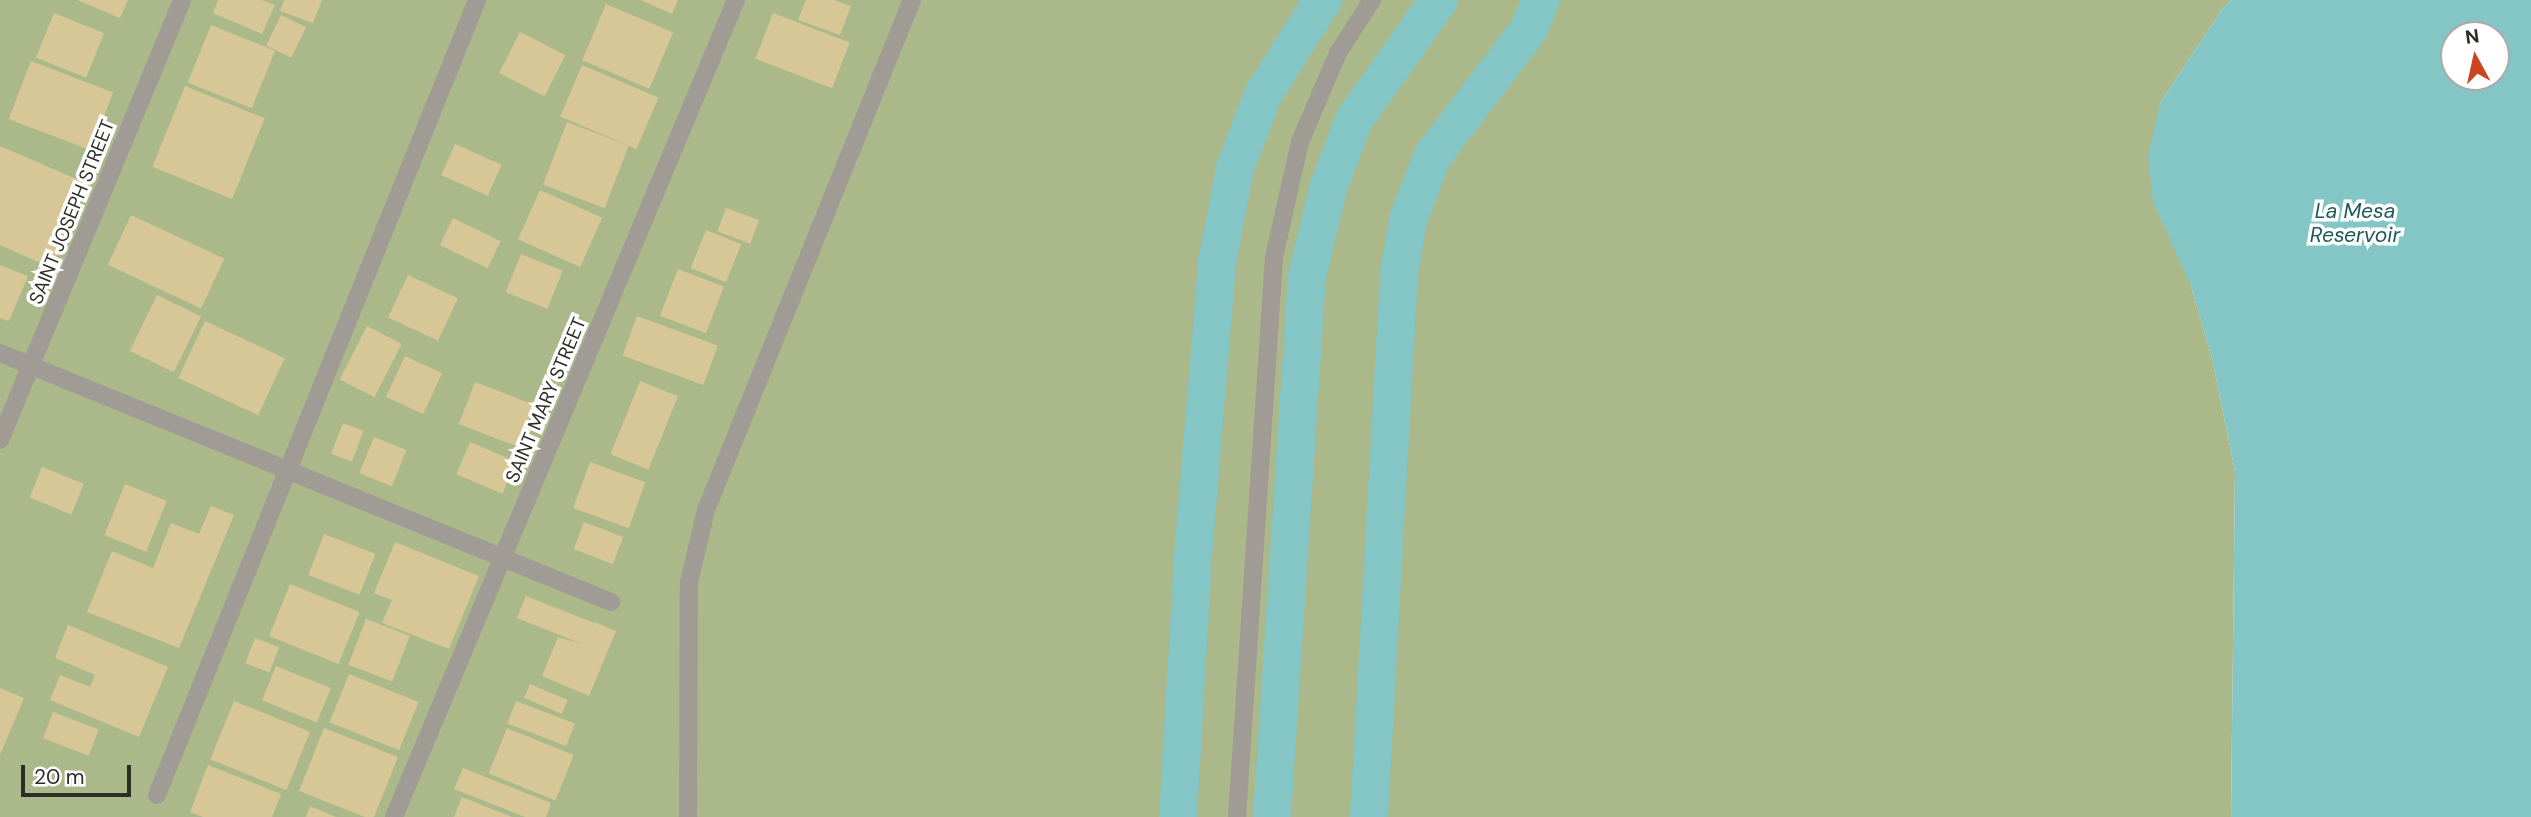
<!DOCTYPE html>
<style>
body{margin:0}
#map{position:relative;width:2531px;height:817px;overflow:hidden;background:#f8f3e3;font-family:"DM Sans",sans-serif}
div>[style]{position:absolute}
.forest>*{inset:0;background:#aab88a}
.water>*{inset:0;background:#84c5c6}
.canal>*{height:38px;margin:-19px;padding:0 19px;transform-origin:19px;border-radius:19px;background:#84c5c6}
.building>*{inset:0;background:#d7c797;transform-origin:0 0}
.minor>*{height:18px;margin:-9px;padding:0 9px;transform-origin:9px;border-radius:9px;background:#a09b95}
span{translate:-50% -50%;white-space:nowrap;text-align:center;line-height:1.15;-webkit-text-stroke:7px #fff;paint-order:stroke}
.street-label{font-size:19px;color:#2d2c25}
.water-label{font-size:21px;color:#1f5758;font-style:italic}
.north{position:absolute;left:2440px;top:21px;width:70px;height:70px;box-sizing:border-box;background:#fff;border:2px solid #ababa8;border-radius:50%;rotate:352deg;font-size:19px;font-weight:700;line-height:28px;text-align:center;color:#2d2c25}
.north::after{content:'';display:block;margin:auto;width:24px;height:32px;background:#cd4420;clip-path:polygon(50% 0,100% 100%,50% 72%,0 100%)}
.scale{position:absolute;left:21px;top:765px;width:110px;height:32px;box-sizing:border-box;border:4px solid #2d2c25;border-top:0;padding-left:9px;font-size:21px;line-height:24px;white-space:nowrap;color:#2d2c25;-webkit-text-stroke:5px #fff;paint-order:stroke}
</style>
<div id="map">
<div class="forest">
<i style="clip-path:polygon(0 0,2232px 0,2223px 8px,2160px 103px,2191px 286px,2212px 358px,2235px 471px,2231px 817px,0 817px)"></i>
</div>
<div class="water">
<i style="clip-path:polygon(evenodd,2232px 0,2531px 0,2531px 817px,2231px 817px,2235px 471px,2212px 358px,2191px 286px,2153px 202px,2148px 156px,2160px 103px,2223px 8px,2232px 0,2454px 35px,2496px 35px,2496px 77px,2454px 77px,2454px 35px)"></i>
</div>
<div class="canal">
<i style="left:1178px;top:817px;width:261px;rotate:-86.7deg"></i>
<i style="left:1193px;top:556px;width:294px;rotate:-85.3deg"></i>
<i style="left:1217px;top:263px;width:97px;rotate:-79.3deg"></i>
<i style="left:1235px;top:168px;width:80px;rotate:-68.9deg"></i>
<i style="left:1264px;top:93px;width:110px;rotate:-57.6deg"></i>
<i style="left:1272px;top:817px;width:542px;rotate:-86.3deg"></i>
<i style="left:1307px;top:276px;width:89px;rotate:-76.4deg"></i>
<i style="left:1328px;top:189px;width:74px;rotate:-69.4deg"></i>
<i style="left:1354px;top:120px;width:147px;rotate:-54.7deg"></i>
<i style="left:1369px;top:817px;width:544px;rotate:-86.84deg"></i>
<i style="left:1399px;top:274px;width:55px;rotate:-80.5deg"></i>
<i style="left:1408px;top:220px;width:67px;rotate:-69.1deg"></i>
<i style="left:1432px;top:157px;width:161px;rotate:-52.8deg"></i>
<i style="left:1529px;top:29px;width:31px;rotate:-68deg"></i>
</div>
<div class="building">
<i style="clip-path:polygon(77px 0,128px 0,120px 18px)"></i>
<i style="clip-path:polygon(218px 0,262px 0,275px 5px,262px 34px,213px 13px)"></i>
<i style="clip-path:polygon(284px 0,322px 0,313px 23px,280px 11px)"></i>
<i style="clip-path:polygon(641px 0,678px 0,672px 14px)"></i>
<i style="clip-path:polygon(806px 0,834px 0,851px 6px,840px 35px,798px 20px)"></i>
<i style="left:606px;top:4px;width:73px;height:61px;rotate:23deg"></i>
<i style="left:54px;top:13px;width:54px;height:48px;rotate:22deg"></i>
<i style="left:773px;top:13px;width:82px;height:49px;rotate:21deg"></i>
<i style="left:281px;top:15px;width:28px;height:34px;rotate:26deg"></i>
<i style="left:211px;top:25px;width:69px;height:62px;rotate:22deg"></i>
<i style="left:520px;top:32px;width:51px;height:46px;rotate:27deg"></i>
<i style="left:31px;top:61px;width:88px;height:62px;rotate:21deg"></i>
<i style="left:582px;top:65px;width:83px;height:56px;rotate:23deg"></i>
<i style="left:185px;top:86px;width:86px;height:87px;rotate:22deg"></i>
<i style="left:567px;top:122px;width:66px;height:67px;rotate:21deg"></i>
<i style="left:455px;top:144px;width:51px;height:34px;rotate:24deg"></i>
<i style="clip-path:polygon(0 146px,88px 184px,52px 268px,0 245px)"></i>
<i style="left:540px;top:190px;width:68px;height:54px;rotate:24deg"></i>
<i style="left:726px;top:208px;width:35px;height:25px;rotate:20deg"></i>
<i style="left:131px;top:215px;width:103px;height:55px;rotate:25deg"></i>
<i style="left:453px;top:218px;width:53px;height:30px;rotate:26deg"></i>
<i style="left:706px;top:230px;width:38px;height:41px;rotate:22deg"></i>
<i style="left:521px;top:254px;width:45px;height:41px;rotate:22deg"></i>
<i style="clip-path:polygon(0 265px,28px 276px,9px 321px,0 318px)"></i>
<i style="left:678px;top:269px;width:49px;height:50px;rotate:21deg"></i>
<i style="left:408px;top:275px;width:55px;height:47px;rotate:25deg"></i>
<i style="left:157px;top:295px;width:49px;height:62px;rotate:26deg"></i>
<i style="left:637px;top:316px;width:86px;height:42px;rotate:20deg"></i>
<i style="left:205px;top:321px;width:88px;height:63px;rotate:25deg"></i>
<i style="left:367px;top:326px;width:39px;height:60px;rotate:27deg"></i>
<i style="left:405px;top:356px;width:41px;height:45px;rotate:25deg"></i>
<i style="left:640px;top:381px;width:41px;height:79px;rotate:22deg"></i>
<i style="left:475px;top:382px;width:64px;height:45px;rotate:21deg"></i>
<i style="left:343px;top:423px;width:22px;height:33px;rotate:21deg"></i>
<i style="left:374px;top:437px;width:35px;height:39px;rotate:22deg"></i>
<i style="left:470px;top:442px;width:50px;height:35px;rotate:23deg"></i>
<i style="left:590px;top:462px;width:59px;height:49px;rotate:20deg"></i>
<i style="left:42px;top:467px;width:45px;height:33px;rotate:22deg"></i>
<i style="left:125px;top:484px;width:45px;height:55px;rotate:22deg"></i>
<i style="clip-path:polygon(211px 506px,234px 515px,179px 648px,87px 612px,112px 551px,153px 568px,171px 523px,199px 534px)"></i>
<i style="left:584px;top:522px;width:42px;height:29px;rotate:21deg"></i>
<i style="left:324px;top:534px;width:55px;height:44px;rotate:21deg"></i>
<i style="clip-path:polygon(395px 542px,479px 576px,449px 649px,382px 623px,392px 600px,374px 593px)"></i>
<i style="left:290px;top:584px;width:75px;height:56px;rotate:22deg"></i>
<i style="clip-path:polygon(526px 596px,594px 623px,588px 638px,595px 622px,616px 631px,589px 696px,542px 676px,558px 637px,585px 645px,517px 618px)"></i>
<i style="left:366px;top:619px;width:47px;height:49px;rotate:21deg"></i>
<i style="clip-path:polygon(68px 625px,168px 667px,139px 737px,50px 700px,60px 675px,90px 687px,95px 675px,55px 658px)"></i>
<i style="left:255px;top:638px;width:26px;height:27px;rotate:21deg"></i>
<i style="left:276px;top:666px;width:59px;height:37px;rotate:22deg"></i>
<i style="left:349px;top:674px;width:75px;height:52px;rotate:22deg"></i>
<i style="left:530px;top:684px;width:41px;height:15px;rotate:23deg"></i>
<i style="clip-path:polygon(0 688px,24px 698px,0 755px)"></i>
<i style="left:234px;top:701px;width:82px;height:63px;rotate:22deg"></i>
<i style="left:516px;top:701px;width:63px;height:24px;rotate:21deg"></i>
<i style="left:53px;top:712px;width:49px;height:28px;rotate:21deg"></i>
<i style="clip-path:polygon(324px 728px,398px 757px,374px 817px,365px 817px,299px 791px)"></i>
<i style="left:507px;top:728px;width:72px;height:49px;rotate:22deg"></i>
<i style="clip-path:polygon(208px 765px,281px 794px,272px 817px,203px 817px,190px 812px)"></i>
<i style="clip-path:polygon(463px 768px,551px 803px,546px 817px,525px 817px,454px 789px)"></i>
<i style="clip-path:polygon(462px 797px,512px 817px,454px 817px)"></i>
<i style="clip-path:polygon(310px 806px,336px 817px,306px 817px)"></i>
</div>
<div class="minor">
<i style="left:0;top:353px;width:660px;rotate:22.17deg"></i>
<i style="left:0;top:440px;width:476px;rotate:-67.5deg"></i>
<i style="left:157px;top:795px;width:857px;rotate:-68.07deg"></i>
<i style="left:394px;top:817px;width:886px;rotate:-67.29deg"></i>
<i style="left:688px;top:817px;width:234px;rotate:-89.8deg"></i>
<i style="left:689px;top:583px;width:75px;rotate:-76.9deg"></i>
<i style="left:706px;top:510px;width:550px;rotate:-68.01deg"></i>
<i style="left:1237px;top:817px;width:561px;rotate:-86.22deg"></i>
<i style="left:1274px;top:257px;width:118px;rotate:-77.3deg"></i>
<i style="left:1300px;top:142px;width:97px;rotate:-66.9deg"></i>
<i style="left:1338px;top:53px;width:63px;rotate:-57.3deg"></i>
</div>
<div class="street-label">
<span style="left:72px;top:212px;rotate:-68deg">SAINT JOSEPH STREET</span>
<span style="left:546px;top:400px;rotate:-67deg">SAINT MARY STREET</span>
</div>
<div class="water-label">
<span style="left:2355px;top:223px">La Mesa<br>Reservoir</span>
</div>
<div class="north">N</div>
<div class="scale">20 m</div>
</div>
